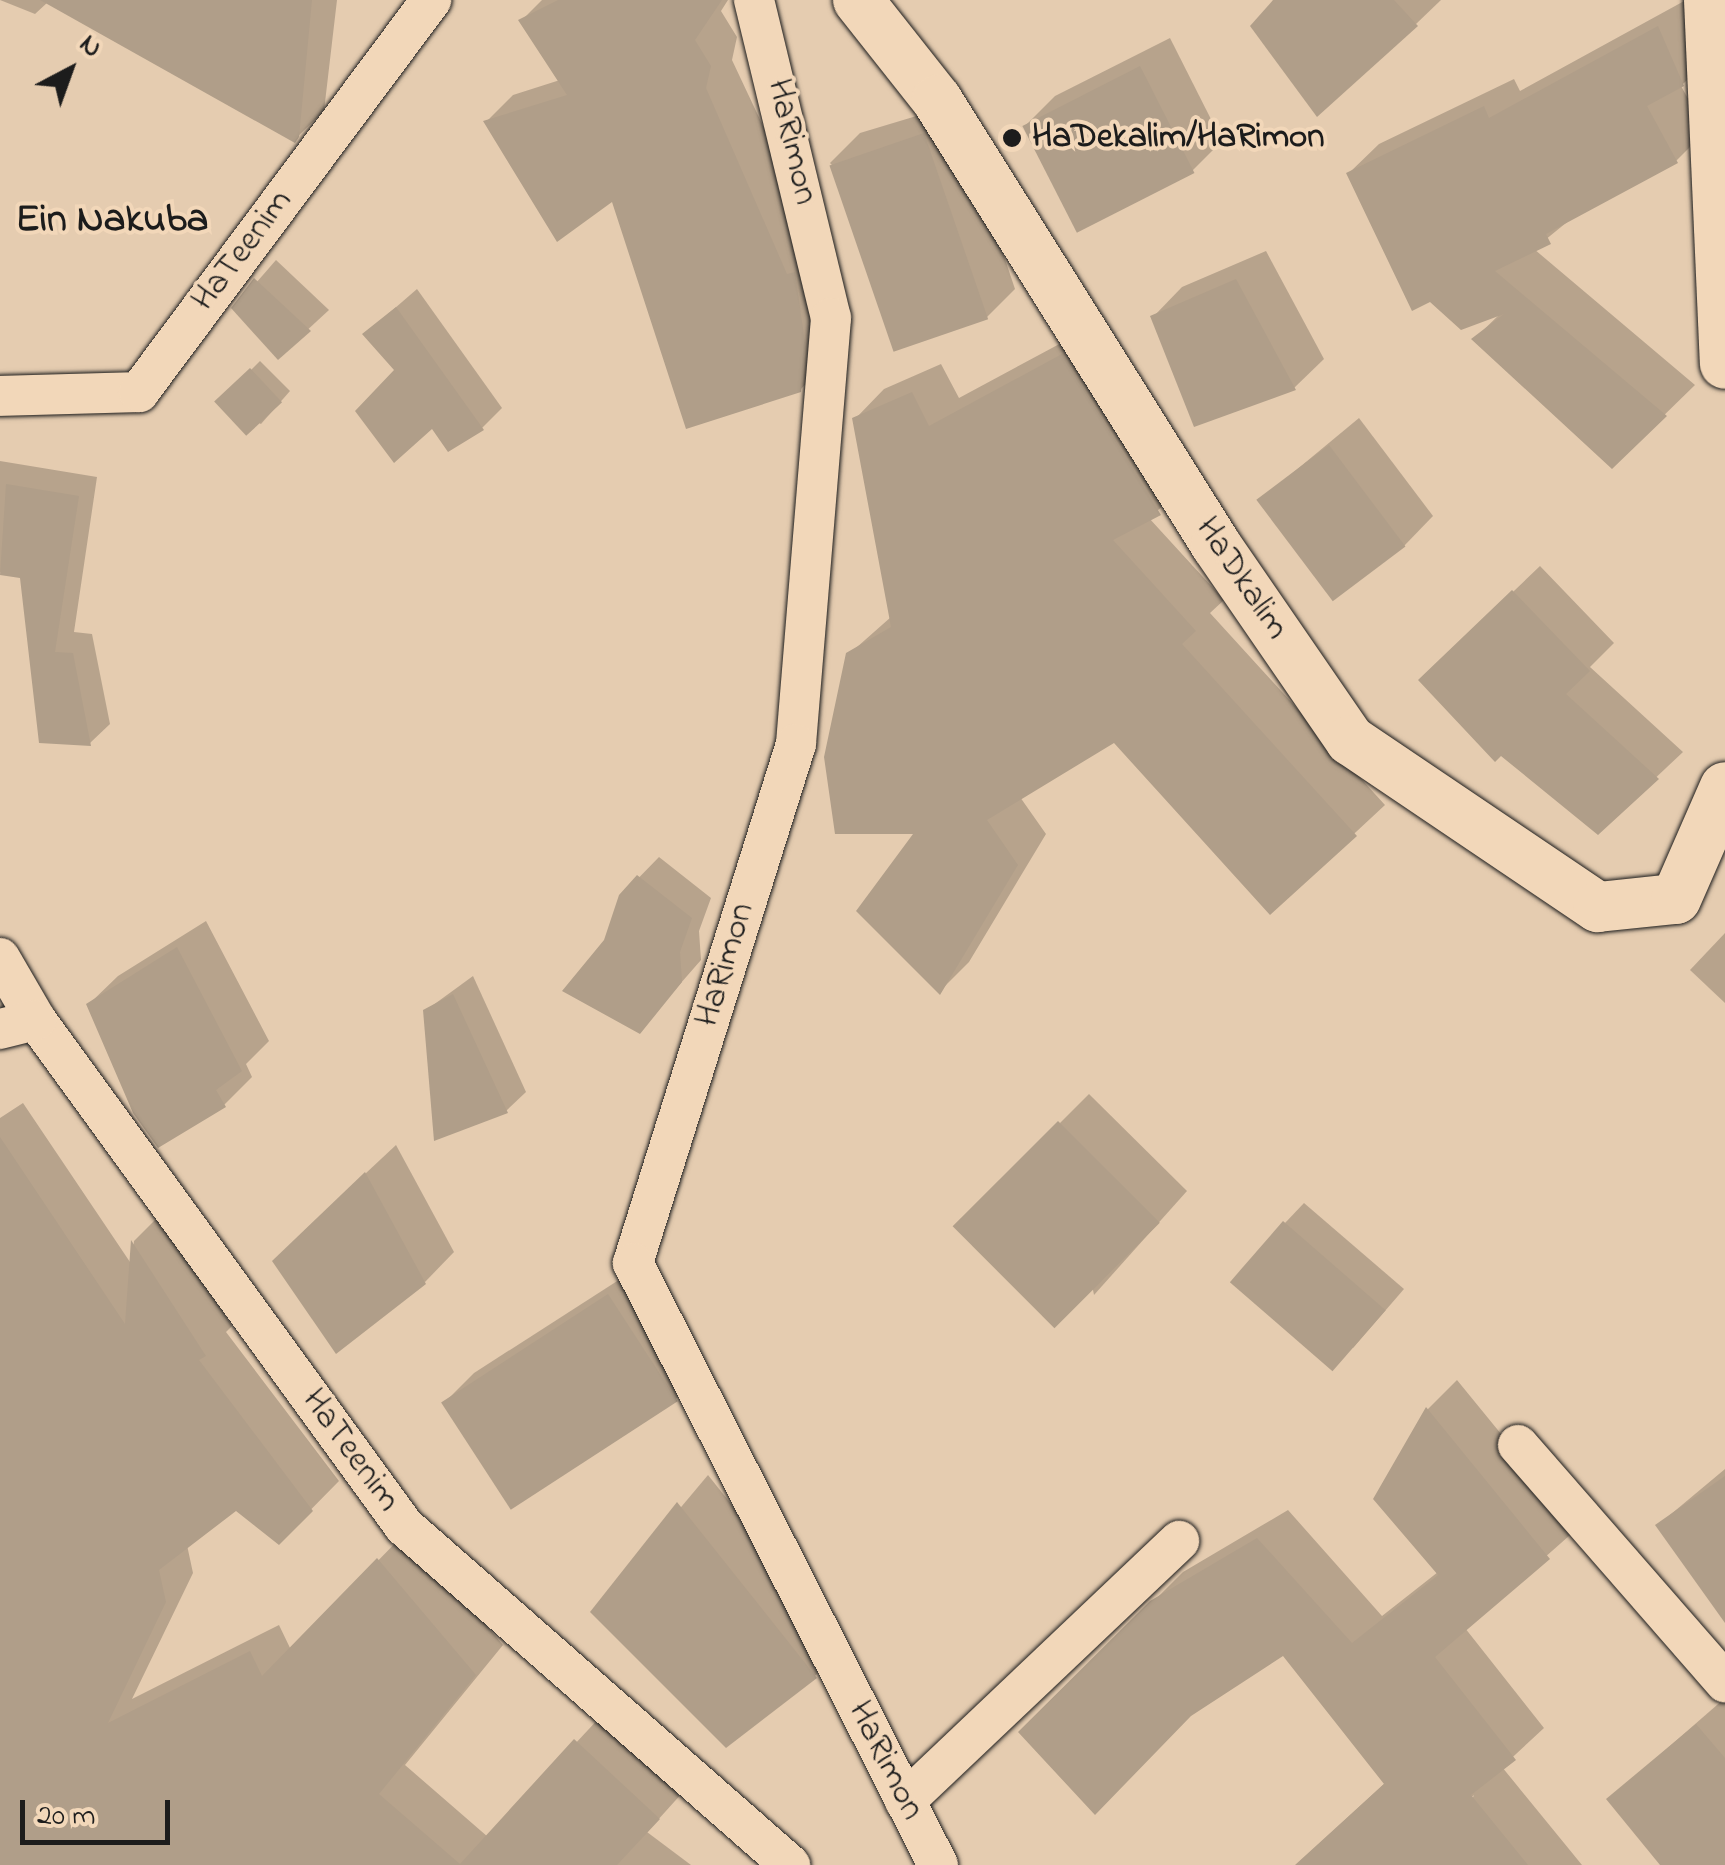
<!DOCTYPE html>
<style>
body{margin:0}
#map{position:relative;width:1725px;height:1865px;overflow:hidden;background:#e5ccb0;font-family:"Indie Flower",sans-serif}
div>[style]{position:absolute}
.shadow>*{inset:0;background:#0003}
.building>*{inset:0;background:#b09e89;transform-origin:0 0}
.roads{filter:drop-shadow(0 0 2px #1c1c1c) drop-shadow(0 0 2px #1c1c1c)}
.minor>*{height:40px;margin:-20px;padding:0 20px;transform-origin:20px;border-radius:20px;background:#f2d7b9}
.tertiary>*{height:50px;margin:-25px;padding:0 25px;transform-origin:25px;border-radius:25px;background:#f2d7b9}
.dots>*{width:28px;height:28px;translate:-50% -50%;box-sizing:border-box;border:5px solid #f2d7b9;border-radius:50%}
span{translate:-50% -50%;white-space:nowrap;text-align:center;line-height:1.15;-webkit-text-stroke:8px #f2d7b9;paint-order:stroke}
.poi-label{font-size:35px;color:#1c1c1c;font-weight:700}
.left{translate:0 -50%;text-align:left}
.street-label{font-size:35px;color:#1c1c1c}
.quarter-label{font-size:40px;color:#1c1c1c;font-weight:700}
.north{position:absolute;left:20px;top:20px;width:100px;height:100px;-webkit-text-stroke:8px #f2d7b9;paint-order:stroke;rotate:41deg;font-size:28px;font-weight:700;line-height:40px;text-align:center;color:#1c1c1c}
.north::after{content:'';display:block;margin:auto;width:35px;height:45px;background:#1c1c1c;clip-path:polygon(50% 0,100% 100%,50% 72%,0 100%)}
.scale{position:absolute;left:20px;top:1800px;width:150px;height:45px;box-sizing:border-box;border:5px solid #1c1c1c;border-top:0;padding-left:12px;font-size:30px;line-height:35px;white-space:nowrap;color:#1c1c1c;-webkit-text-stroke:8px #f2d7b9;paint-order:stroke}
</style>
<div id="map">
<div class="shadow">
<i style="clip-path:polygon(0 0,337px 0,324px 111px,294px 140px,48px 2px,35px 14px)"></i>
<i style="clip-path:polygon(542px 0,728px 0,721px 11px,737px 37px,732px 60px,826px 260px,827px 362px,800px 390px,613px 198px,486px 122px,513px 95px,560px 80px,521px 21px)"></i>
<i style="clip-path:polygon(1277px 0,1441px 0,1416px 24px)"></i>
<i style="clip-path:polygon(1686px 0,1712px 55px,1681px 86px,1706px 131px,1676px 161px,1577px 214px,1534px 249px,1695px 385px,1612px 466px,1474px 339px,1501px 313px,1349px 173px,1379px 144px,1514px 79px,1520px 91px)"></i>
<i style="clip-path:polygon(1170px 38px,1222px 141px,1192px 171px,1025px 126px,1055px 96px)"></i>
<i style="clip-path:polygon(953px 105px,1015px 289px,986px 318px,830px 163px,860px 133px)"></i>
<i style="clip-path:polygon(1266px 251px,1324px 359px,1294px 388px,1153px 317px,1182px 287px)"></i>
<i style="clip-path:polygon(276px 260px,329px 310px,278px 357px,234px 308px)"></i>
<i style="clip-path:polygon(417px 289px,502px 408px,482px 428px,397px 370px,365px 334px)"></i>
<i style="clip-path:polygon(1093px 326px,1189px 483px,1149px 518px,1224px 600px,1210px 613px,1385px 805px,1270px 912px,1115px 740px,1020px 797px,1046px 834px,969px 962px,940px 991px,918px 832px,848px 655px,891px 617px,855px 419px,884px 389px,941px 364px,959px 398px)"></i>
<i style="clip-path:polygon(260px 361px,290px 391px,261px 424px,218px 403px)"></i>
<i style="clip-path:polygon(1359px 418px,1433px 516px,1404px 546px,1260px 500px)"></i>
<i style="clip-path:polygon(0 461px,97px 477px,74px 632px,92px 634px,110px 724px,90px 743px,23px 576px,0 572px)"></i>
<i style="clip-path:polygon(1540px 566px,1614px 643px,1590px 667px,1683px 752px,1598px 832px,1447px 655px)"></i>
<i style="clip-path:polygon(659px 857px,711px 898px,699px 931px,701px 960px,639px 1031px,606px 941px,621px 896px)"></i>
<i style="clip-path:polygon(206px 921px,269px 1041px,246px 1064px,252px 1077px,224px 1105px,89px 1004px,118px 976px)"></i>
<i style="clip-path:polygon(1725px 933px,1725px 1003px,1690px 970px)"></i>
<i style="clip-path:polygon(473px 976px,526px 1092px,506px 1111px,425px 1011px)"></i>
<i style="clip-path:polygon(1089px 1094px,1187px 1191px,1094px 1295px,1060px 1123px)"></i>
<i style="clip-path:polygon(23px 1103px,132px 1265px,134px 1241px,161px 1214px,232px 1326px,226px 1332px,339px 1481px,279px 1542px,236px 1508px,187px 1545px,193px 1573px,132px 1699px,279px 1625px,291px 1650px,406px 1532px,503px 1645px,405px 1765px,488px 1837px,602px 1715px,684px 1791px,647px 1832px,691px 1865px,0 1865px,0 1118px)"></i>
<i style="clip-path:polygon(396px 1145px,454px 1252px,425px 1282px,304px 1231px)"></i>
<i style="clip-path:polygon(1304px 1203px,1404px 1289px,1353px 1348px,1285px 1223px)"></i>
<i style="clip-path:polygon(639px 1267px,705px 1370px,675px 1400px,445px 1402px,474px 1373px)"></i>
<i style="clip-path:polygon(1457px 1380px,1578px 1528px,1465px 1628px,1544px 1728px,1502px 1767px,1582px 1865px,1444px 1865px,1474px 1795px,1397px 1865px,1296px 1865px,1386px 1782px,1283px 1653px,1022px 1732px,1183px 1572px,1288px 1510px,1382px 1616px,1438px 1572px,1376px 1498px,1428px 1409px)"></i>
<i style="clip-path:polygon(1725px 1469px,1725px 1619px,1658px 1525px)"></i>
<i style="clip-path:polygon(708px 1475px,844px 1646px,815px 1676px,593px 1612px)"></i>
<i style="clip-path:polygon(1725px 1698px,1725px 1865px,1664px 1865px,1609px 1799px)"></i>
</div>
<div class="building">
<i style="clip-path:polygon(40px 0,312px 0,299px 137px,295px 143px)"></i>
<i style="clip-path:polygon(558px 0,722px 0,695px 40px,711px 66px,706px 88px,787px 274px,795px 272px,805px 343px,801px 392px,686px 429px,612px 202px,557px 242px,483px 121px,567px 95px,518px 20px)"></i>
<i style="clip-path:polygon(1273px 0,1394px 0,1418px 26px,1317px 117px,1250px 26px)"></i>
<i style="clip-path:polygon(1658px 26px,1684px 86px,1647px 106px,1678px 163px,1546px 234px,1551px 244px,1495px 271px,1667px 416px,1612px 469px,1471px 339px,1504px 314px,1461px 330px,1430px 302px,1412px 311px,1346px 173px,1484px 106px,1489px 118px)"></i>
<i style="left:1140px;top:66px;width:120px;height:132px;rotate:63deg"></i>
<i style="left:924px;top:133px;width:197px;height:100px;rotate:71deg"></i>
<i style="clip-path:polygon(254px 278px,311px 331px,278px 360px,231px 308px)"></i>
<i style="clip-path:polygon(1236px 279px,1296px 390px,1194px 427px,1150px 316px)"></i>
<i style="clip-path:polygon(396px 307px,484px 430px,448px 452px,432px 429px,394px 463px,355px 411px,394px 370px,362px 334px)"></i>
<i style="clip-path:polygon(1062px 354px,1161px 515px,1113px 540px,1196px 631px,1182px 644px,1357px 836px,1270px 915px,1114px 743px,987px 820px,1018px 865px,940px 995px,856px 911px,913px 834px,835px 834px,824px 757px,846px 653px,891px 627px,852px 418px,912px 392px,929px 426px)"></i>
<i style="left:250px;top:368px;width:47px;height:49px;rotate:47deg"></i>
<i style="left:1329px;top:445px;width:127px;height:91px;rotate:53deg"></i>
<i style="clip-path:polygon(6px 484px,79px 496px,55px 652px,73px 653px,91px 746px,39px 743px,20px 578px,0 575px)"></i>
<i style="clip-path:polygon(1512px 590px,1590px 671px,1566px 694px,1659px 779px,1598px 835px,1501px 756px,1495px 762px,1418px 680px)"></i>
<i style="clip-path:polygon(637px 875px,692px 918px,680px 952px,682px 982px,640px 1034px,562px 991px,604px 940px,619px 895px)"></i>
<i style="clip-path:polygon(177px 947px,242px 1071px,216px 1090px,226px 1107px,158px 1148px,133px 1113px,86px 1004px)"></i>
<i style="clip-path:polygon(453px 994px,508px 1113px,434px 1141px,423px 1010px)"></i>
<i style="left:1058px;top:1121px;width:144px;height:149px;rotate:45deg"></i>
<i style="clip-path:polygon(0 1137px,125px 1324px,131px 1240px,206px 1356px,199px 1360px,313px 1511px,279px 1545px,236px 1511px,159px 1570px,166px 1602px,108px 1723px,250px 1651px,262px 1676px,377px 1558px,476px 1675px,379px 1794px,460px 1864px,574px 1739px,660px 1819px,617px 1865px,0 1865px)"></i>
<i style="clip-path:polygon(365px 1172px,426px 1284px,336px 1354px,272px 1261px)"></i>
<i style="left:1283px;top:1221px;width:136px;height:81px;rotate:41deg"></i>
<i style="left:608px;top:1294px;width:128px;height:199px;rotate:57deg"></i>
<i style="clip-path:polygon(1426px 1407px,1550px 1559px,1435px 1657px,1516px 1760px,1471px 1795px,1528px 1865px,1295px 1865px,1384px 1784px,1283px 1656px,1191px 1716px,1095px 1815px,1018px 1732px,1150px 1601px,1257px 1538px,1352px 1643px,1438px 1575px,1373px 1499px)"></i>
<i style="clip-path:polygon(1725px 1476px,1725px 1623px,1655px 1525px)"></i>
<i style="clip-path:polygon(677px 1502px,817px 1678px,726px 1748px,590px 1612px)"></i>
<i style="clip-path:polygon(1696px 1724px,1725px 1758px,1725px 1865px,1660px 1865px,1606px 1799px)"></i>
</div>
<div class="roads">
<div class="minor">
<i style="left:754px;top:0;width:327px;rotate:76.4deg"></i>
<i style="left:831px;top:318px;width:427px;rotate:94.7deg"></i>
<i style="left:796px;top:744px;width:544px;rotate:107.44deg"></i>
<i style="left:633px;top:1263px;width:675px;rotate:63.13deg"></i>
<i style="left:0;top:396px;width:139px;rotate:-1.6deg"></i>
<i style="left:139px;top:392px;width:489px;rotate:-53.3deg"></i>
<i style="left:0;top:958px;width:72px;rotate:59.9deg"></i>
<i style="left:36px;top:1020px;width:626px;rotate:53.97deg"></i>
<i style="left:404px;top:1526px;width:514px;rotate:41.29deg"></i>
<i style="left:0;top:1029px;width:37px;rotate:-14deg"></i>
<i style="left:1518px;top:1445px;width:315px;rotate:48.9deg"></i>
<i style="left:905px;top:1801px;width:378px;rotate:-43.5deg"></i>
</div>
<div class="tertiary">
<i style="left:858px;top:0;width:127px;rotate:51.7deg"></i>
<i style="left:937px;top:100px;width:525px;rotate:57.91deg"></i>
<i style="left:1216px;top:545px;width:237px;rotate:55.5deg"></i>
<i style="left:1350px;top:740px;width:299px;rotate:34deg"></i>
<i style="left:1598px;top:907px;width:78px;rotate:-5.9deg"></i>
<i style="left:1676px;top:899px;width:122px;rotate:-66.4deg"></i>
<i style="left:1709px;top:0;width:364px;rotate:87.5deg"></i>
</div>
</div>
<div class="dots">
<i style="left:1012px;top:138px;background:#1c1c1c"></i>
</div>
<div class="poi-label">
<span class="left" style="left:1032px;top:138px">HaDekalim/HaRimon</span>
</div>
<div class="street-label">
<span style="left:791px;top:142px;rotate:77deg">HaRimon</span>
<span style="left:243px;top:251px;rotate:-53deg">HaTeenim</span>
<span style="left:1241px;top:579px;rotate:56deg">HaDkalim</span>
<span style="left:726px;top:965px;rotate:-73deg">HaRimon</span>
<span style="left:350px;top:1451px;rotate:54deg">HaTeenim</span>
<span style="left:885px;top:1761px;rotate:63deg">HaRimon</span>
</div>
<div class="quarter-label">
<span style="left:112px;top:221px">Ein Nakuba</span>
</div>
<div class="north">N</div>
<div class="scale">20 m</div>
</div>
